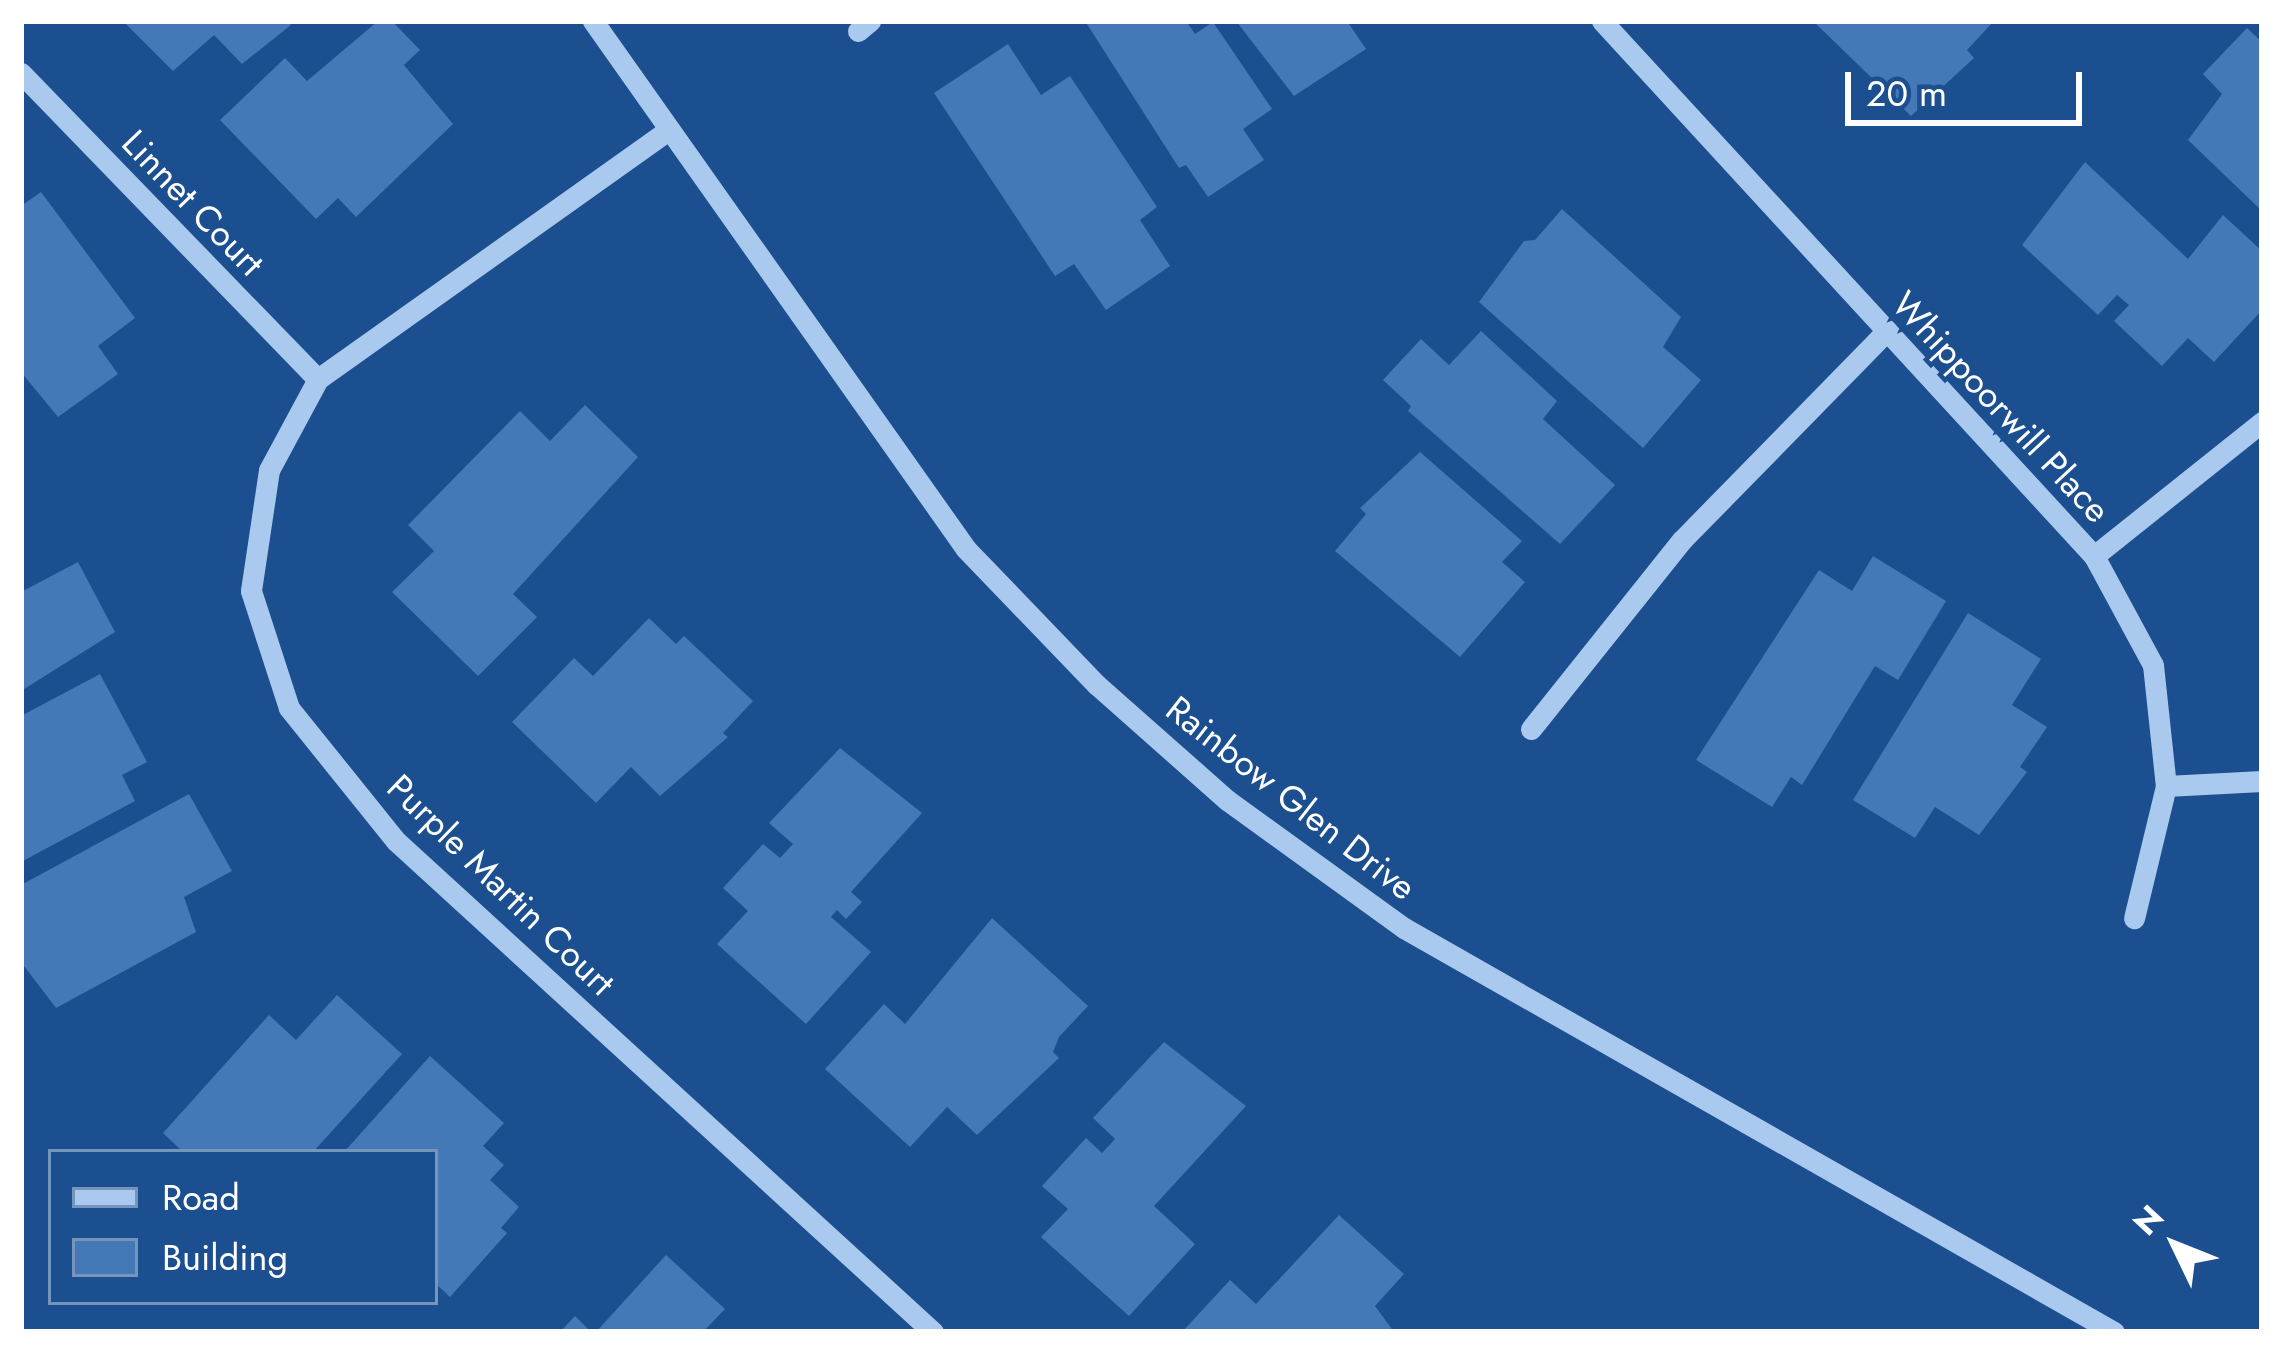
<!DOCTYPE html>
<style>
body{margin:0}
#map{position:relative;width:2283px;height:1353px;overflow:hidden;background:#1b4f8f;font-family:Jost,sans-serif}
div>[style]{position:absolute}
.building>*{inset:0;background:#4478b7}
.minor>*{height:21px;margin:-10.5px;padding:0 10.5px;transform-origin:10.5px;border-radius:10.5px;background:#a9c9ee}
span{translate:-50% -50%;white-space:nowrap;text-align:center;line-height:1.15;-webkit-text-stroke:9px #1b4f8f;paint-order:stroke}
.street-label{font-size:36px;color:#fff}
.frame{position:absolute;inset:0;border:24px solid #fff;pointer-events:none}
.legend{position:absolute;left:48px;top:1149px;width:390px;height:156px;box-sizing:border-box;background:#1b4f8f;border:3px solid #7695bc;margin:0;padding:15px 21px;list-style:none;font-size:36px;color:#fff}
.legend li{display:flex;align-items:center;gap:24px;height:60px}
.legend b{width:60px;border:3px solid #7695bc}
.north{position:absolute;left:2115px;top:1185px;width:120px;height:120px;-webkit-text-stroke:9px #1b4f8f;paint-order:stroke;rotate:313deg;font-size:33px;font-weight:700;line-height:48px;text-align:center;color:#fff}
.north::after{content:'';display:block;margin:auto;width:42px;height:54px;background:#fff;clip-path:polygon(50% 0,100% 100%,50% 72%,0 100%)}
.scale{position:absolute;left:1845px;top:72px;width:237px;height:54px;box-sizing:border-box;border:6px solid #fff;border-top:0;padding-left:15px;font-size:36px;line-height:42px;white-space:nowrap;color:#fff;-webkit-text-stroke:9px #1b4f8f;paint-order:stroke}
</style>
<div id="map">
<div class="building">
<i style="clip-path:polygon(123px 21px,288px 21px,291px 25px,242px 64px,214px 35px,173px 71px)"></i>
<i style="clip-path:polygon(378px 21px,392px 21px,420px 50px,404px 65px,453px 124px,356px 217px,338px 198px,316px 219px,220px 120px,285px 58px,307px 81px)"></i>
<i style="clip-path:polygon(1085px 21px,1186px 21px,1195px 34px,1213px 22px,1272px 109px,1243px 129px,1264px 160px,1208px 197px,1186px 165px,1179px 168px)"></i>
<i style="clip-path:polygon(1236px 21px,1347px 21px,1366px 49px,1294px 96px)"></i>
<i style="clip-path:polygon(1813px 21px,1994px 21px,1967px 50px,1974px 58px,1911px 116px)"></i>
<i style="clip-path:polygon(2247px 28px,2262px 42px,2262px 211px,2188px 140px,2222px 94px,2203px 74px)"></i>
<i style="clip-path:polygon(1008px 44px,1041px 95px,1070px 76px,1157px 207px,1140px 220px,1170px 266px,1106px 310px,1074px 264px,1055px 276px,934px 93px)"></i>
<i style="clip-path:polygon(2085px 162px,2188px 259px,2223px 215px,2262px 251px,2262px 310px,2214px 362px,2188px 338px,2162px 366px,2114px 321px,2129px 305px,2117px 295px,2098px 315px,2022px 245px)"></i>
<i style="clip-path:polygon(41px 192px,135px 318px,98px 346px,118px 374px,58px 417px,21px 372px,21px 206px)"></i>
<i style="clip-path:polygon(1562px 209px,1681px 317px,1663px 347px,1701px 380px,1643px 448px,1479px 302px,1524px 241px,1535px 240px)"></i>
<i style="clip-path:polygon(1481px 331px,1557px 401px,1543px 419px,1615px 485px,1560px 544px,1408px 411px,1411px 406px,1383px 380px,1421px 339px,1449px 365px)"></i>
<i style="clip-path:polygon(585px 405px,638px 457px,513px 594px,537px 617px,478px 676px,392px 592px,434px 551px,408px 525px,520px 411px,550px 441px)"></i>
<i style="clip-path:polygon(1420px 452px,1522px 541px,1502px 562px,1525px 582px,1460px 657px,1335px 551px,1366px 514px,1360px 508px)"></i>
<i style="clip-path:polygon(1873px 556px,1946px 601px,1898px 680px,1875px 666px,1802px 785px,1791px 777px,1772px 807px,1696px 760px,1819px 570px,1852px 591px)"></i>
<i style="clip-path:polygon(78px 562px,115px 632px,21px 691px,21px 592px)"></i>
<i style="clip-path:polygon(1968px 613px,2041px 659px,2012px 705px,2047px 727px,2020px 767px,2027px 772px,1979px 835px,1935px 807px,1915px 838px,1853px 800px)"></i>
<i style="clip-path:polygon(649px 618px,676px 644px,684px 636px,753px 701px,723px 733px,728px 737px,660px 796px,631px 767px,596px 803px,512px 722px,574px 658px,593px 676px)"></i>
<i style="clip-path:polygon(100px 674px,147px 762px,122px 775px,135px 801px,21px 862px,21px 716px)"></i>
<i style="clip-path:polygon(840px 748px,922px 813px,851px 892px,862px 902px,846px 919px,837px 910px,831px 917px,871px 952px,806px 1024px,717px 944px,748px 911px,723px 888px,763px 844px,780px 858px,793px 844px,769px 823px)"></i>
<i style="clip-path:polygon(189px 794px,232px 871px,184px 897px,196px 932px,56px 1008px,21px 962px,21px 885px)"></i>
<i style="clip-path:polygon(992px 918px,1088px 1006px,1059px 1037px,1053px 1052px,1059px 1058px,977px 1135px,947px 1107px,910px 1147px,825px 1069px,884px 1004px,905px 1024px)"></i>
<i style="clip-path:polygon(337px 995px,402px 1054px,313px 1152px,183px 1152px,163px 1133px,269px 1015px,296px 1040px)"></i>
<i style="clip-path:polygon(1164px 1042px,1246px 1106px,1154px 1206px,1195px 1244px,1129px 1316px,1041px 1237px,1068px 1209px,1042px 1186px,1086px 1138px,1102px 1153px,1115px 1139px,1093px 1118px)"></i>
<i style="clip-path:polygon(430px 1056px,504px 1123px,483px 1146px,504px 1165px,490px 1180px,519px 1207px,501px 1228px,507px 1233px,450px 1297px,435px 1283px,435px 1152px,344px 1152px)"></i>
<i style="clip-path:polygon(1339px 1215px,1404px 1274px,1375px 1306px,1394px 1332px,1182px 1332px,1230px 1280px,1256px 1304px)"></i>
<i style="clip-path:polygon(666px 1255px,725px 1309px,703px 1332px,596px 1332px)"></i>
<i style="clip-path:polygon(575px 1316px,591px 1332px,560px 1332px)"></i>
</div>
<div class="minor">
<i style="left:593px;top:21px;width:646px;rotate:54.76deg"></i>
<i style="left:966px;top:549px;width:189px;rotate:46.1deg"></i>
<i style="left:1097px;top:685px;width:174px;rotate:41.5deg"></i>
<i style="left:1227px;top:800px;width:218px;rotate:35.9deg"></i>
<i style="left:1404px;top:928px;width:817px;rotate:29.64deg"></i>
<i style="left:1602px;top:21px;width:727px;rotate:47.4deg"></i>
<i style="left:2094px;top:556px;width:124px;rotate:61.6deg"></i>
<i style="left:2153px;top:665px;width:122px;rotate:83.9deg"></i>
<i style="left:2166px;top:786px;width:136px;rotate:103.6deg"></i>
<i style="left:858px;top:31px;width:16px;rotate:-40deg"></i>
<i style="left:21px;top:73px;width:426px;rotate:45.9deg"></i>
<i style="left:667px;top:131px;width:428px;rotate:144.6deg"></i>
<i style="left:318px;top:379px;width:103px;rotate:118.3deg"></i>
<i style="left:269px;top:470px;width:122px;rotate:98.5deg"></i>
<i style="left:251px;top:591px;width:123px;rotate:72deg"></i>
<i style="left:289px;top:708px;width:171px;rotate:51.2deg"></i>
<i style="left:396px;top:841px;width:728px;rotate:42.44deg"></i>
<i style="left:2094px;top:556px;width:215px;rotate:-38.6deg"></i>
<i style="left:1531px;top:729px;width:242px;rotate:-51.4deg"></i>
<i style="left:1682px;top:540px;width:293px;rotate:-45.6deg"></i>
<i style="left:2166px;top:786px;width:96px;rotate:-3deg"></i>
</div>
<div class="street-label">
<span style="left:193px;top:203px;rotate:46deg">Linnet Court</span>
<span style="left:2001px;top:407px;rotate:47deg">Whippoorwill Place</span>
<span style="left:1291px;top:798px;rotate:38deg">Rainbow Glen Drive</span>
<span style="left:501px;top:885px;rotate:44deg">Purple Martin Court</span>
</div>
<div class="frame"></div>
<ul class="legend">
<li><b style="height:15px;background:#a9c9ee"></b>Road</li>
<li><b style="height:33px;background:#4478b7"></b>Building</li>
</ul>
<div class="north">N</div>
<div class="scale">20 m</div>
</div>
